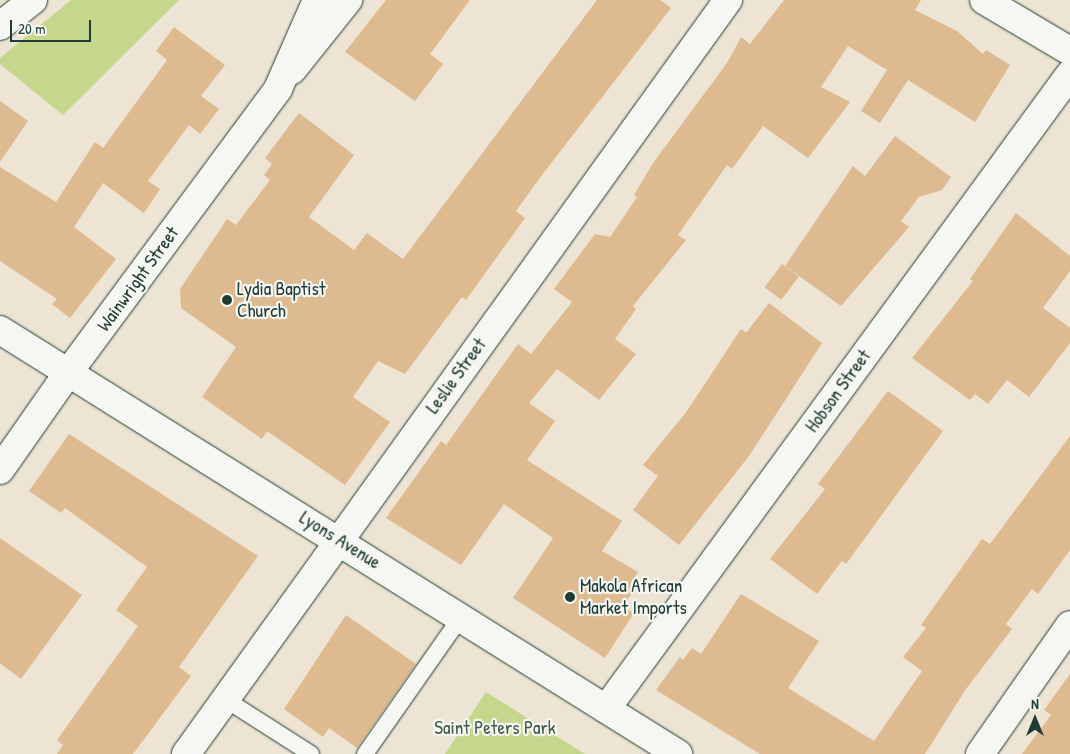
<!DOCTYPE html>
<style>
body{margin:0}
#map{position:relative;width:1070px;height:754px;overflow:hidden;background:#eee4d4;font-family:"Patrick Hand",sans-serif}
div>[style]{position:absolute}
.green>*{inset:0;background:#c4d78c}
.building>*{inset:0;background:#ddba8f;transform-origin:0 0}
.roads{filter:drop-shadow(0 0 1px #1f3d34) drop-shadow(0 0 1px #1f3d34)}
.lane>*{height:16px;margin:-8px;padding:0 8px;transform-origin:8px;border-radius:8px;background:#f6f6f2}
.street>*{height:28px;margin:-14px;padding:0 14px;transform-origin:14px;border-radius:14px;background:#f6f6f2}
.secondary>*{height:28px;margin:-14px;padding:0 14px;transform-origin:14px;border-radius:14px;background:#f6f6f2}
.highway>*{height:28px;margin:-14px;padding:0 14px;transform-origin:14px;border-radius:14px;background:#f6f6f2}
.dots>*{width:14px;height:14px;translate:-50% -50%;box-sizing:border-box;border:2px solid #f6f6f2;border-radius:50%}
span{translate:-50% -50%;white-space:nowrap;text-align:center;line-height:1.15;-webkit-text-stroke:4.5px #f6f6f2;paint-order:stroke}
.street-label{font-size:19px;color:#1f3d34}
.poi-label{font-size:19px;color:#1f3d34}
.left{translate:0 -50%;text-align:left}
.park-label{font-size:19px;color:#405c46}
.north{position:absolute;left:1010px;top:694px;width:50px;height:50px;-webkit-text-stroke:4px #f6f6f2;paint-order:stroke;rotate:0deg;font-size:14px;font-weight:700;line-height:20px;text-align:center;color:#1f3d34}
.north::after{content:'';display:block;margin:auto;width:18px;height:22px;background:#1f3d34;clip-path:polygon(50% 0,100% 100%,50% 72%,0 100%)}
.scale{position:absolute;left:10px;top:20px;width:81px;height:22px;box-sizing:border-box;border:2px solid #1f3d34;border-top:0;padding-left:6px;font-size:15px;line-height:18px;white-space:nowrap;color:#1f3d34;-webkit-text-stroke:4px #f6f6f2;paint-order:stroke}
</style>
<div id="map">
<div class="green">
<i style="clip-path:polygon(71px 0,179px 0,63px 115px,0 64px,0 58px)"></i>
<i style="clip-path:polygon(486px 692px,585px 754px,445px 754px)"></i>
</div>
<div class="building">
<i style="clip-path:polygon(386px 0,470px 0,430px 54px,443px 64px,415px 101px,345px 52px)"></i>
<i style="clip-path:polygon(597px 0,660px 0,671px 8px,542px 175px,516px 211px,525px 218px,466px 300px,462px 297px,405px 374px,378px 361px,353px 397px,390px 422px,345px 485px,267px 431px,262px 439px,202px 397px,236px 347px,181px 308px,180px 289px,227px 219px,236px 225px,270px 180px,264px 175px,272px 164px,265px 158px,299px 113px,354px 155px,309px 217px,354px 250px,367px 233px,403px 259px)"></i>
<i style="clip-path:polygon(784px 0,921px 0,915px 10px,957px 31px,983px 54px,986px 50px,1010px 65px,975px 122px,908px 80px,880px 123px,861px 111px,887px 70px,848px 46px,821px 87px,850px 102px,808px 158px,763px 126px,732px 169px,727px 165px,678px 235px,686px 240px,633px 306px,636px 309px,615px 339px,636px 354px,599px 400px,557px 369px,529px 403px,555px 421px,527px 460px,622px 521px,602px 551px,638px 572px,634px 579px,639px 582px,623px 607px,634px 613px,605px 658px,513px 598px,553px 538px,504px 504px,461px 565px,386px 518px,441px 441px,446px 445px,518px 344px,531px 354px,572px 302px,554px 289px,595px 234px,610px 237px,637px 197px,634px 195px,653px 163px,727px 63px,741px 37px,750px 44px)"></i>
<i style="clip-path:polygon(174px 27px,225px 65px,201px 96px,219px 109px,200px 134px,189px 125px,148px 181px,160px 189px,144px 213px,103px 183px,74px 227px,116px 259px,70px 318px,52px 304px,57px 299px,0 261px,0 167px,56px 202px,95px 142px,103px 148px,167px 60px,156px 51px)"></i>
<i style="clip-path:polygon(0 101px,28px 121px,0 162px)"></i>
<i style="clip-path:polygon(895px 136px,951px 177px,942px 190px,919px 197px,901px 221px,909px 227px,841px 306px,785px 266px,853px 166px,865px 176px)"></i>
<i style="clip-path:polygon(1016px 213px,1070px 256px,1070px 271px,1043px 308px,1070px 328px,1070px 343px,1029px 397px,1007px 380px,988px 404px,975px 394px,970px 400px,912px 358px,973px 281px,970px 279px)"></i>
<i style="left:782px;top:264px;width:21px;height:29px;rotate:37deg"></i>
<i style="clip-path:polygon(769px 303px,822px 343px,749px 456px,679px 545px,633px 510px,658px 476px,643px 465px,687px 411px,741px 329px,746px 333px)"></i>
<i style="clip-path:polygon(888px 391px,943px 431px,846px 564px,842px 561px,817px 594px,770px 559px,825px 489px,818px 484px)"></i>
<i style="clip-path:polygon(69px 434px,258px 556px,179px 667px,191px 676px,133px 754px,57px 754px,63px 745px,57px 740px,138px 626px,116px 610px,147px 567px,65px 508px,61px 513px,29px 491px)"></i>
<i style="clip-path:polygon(1070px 436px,1070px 550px,1038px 594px,1032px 589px,1006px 624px,1012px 629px,966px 689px,925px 754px,760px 754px,656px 690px,680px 657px,683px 660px,692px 648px,701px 654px,741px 594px,819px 641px,788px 688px,874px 741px,922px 671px,903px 657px,926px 628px,921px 625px,982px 539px,990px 544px)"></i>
<i style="clip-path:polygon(0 538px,82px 595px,21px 679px,0 663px)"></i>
<i style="clip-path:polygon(346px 615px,416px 664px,357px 748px,329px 728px,323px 737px,284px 709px)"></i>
<i style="clip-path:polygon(1070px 674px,1070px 754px,1022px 754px,1051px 715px,1044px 710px)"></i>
</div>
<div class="roads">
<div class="lane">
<i style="left:225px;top:699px;width:102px;rotate:32.6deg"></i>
<i style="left:365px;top:754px;width:167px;rotate:-55deg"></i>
</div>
<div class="street">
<i style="left:984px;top:0;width:100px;rotate:30.7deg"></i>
<i style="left:292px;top:70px;width:90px;rotate:-51.3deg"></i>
<i style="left:0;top:470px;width:118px;rotate:-55deg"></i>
<i style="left:606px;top:709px;width:786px;rotate:-53.84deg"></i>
<i style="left:186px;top:754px;width:929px;rotate:-54.29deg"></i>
<i style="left:980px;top:754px;width:157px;rotate:-55.1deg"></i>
</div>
<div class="secondary">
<i style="left:0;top:330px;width:800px;rotate:32.02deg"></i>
<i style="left:68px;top:373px;width:353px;rotate:-53.5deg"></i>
<i style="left:278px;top:89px;width:97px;rotate:-66.3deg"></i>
</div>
<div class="highway">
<i style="left:0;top:26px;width:42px;rotate:-38.2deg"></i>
</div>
</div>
<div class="dots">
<i style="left:227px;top:300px;background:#1f3d34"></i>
<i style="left:570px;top:597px;background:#1f3d34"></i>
</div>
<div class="street-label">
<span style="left:138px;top:279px;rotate:-54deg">Wainwright Street</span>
<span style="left:456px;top:376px;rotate:-54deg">Leslie Street</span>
<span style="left:838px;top:391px;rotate:-54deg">Hobson Street</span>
<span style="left:340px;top:540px;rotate:32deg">Lyons Avenue</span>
</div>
<div class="poi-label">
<span class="left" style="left:237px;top:300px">Lydia Baptist<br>Church</span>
<span class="left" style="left:580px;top:597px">Makola African<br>Market Imports</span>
</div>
<div class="park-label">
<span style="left:495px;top:728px">Saint Peters Park</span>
</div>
<div class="north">N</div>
<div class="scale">20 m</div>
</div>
